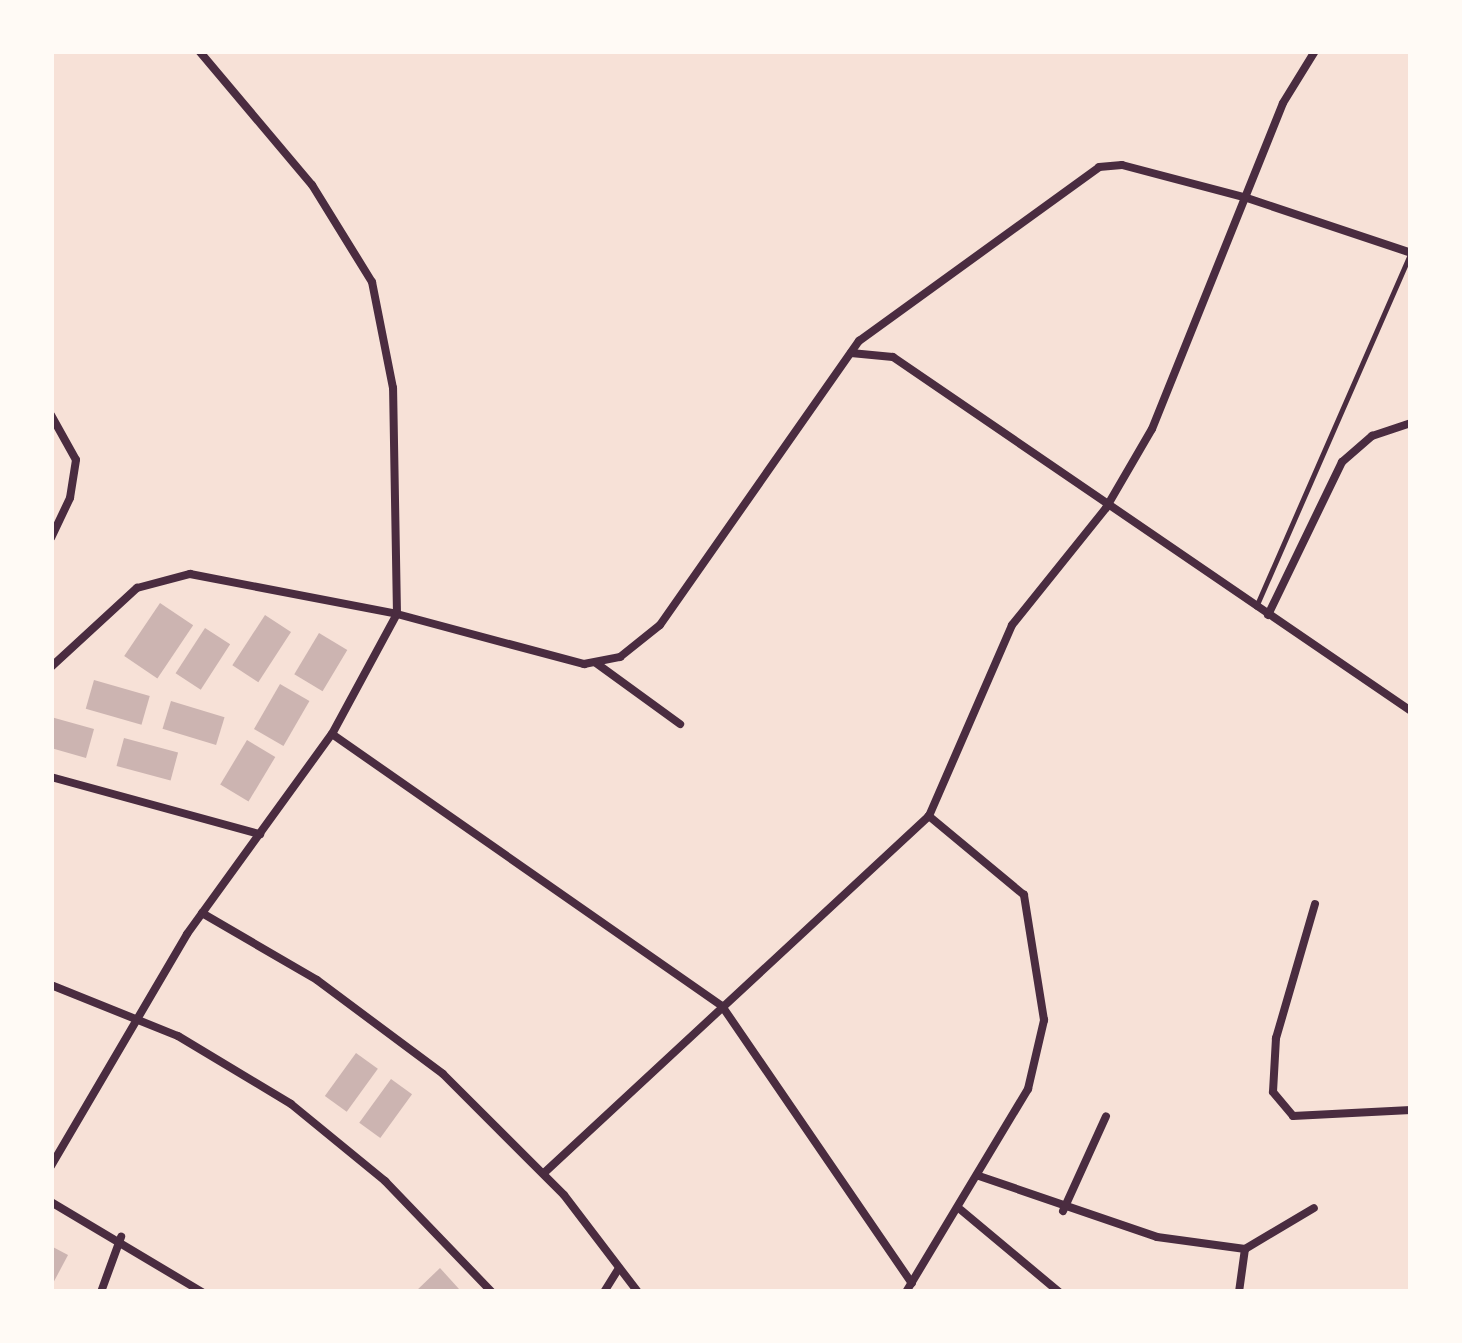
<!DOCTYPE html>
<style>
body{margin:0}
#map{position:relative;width:1462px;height:1343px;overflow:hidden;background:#f7e1d7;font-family:Poppins,sans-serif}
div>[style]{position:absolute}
.building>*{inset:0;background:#ccb4b1;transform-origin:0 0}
.service>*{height:4.5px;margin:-2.25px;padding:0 2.25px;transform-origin:2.25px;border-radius:2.25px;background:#4a2c40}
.minor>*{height:8px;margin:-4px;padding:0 4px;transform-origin:4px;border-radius:4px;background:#4a2c40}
span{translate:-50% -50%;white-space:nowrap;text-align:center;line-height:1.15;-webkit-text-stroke:12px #fffaf5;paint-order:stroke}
.frame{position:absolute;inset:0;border:54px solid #fffaf5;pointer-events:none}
</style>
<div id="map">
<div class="building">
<i style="left:160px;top:603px;width:40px;height:64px;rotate:34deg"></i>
<i style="left:265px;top:615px;width:31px;height:60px;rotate:33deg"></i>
<i style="left:205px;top:628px;width:30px;height:54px;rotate:33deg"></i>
<i style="left:319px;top:633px;width:33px;height:48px;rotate:31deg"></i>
<i style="left:94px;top:680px;width:58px;height:30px;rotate:16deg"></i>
<i style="left:280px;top:684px;width:34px;height:52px;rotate:30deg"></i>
<i style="left:171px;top:701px;width:56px;height:29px;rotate:17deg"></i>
<i style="clip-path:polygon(51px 717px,94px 729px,86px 758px,51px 748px)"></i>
<i style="left:124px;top:738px;width:56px;height:29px;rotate:15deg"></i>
<i style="left:247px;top:740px;width:33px;height:52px;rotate:31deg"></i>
<i style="left:356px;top:1053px;width:27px;height:53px;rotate:36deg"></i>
<i style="left:391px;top:1079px;width:26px;height:54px;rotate:36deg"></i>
<i style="clip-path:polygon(51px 1246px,68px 1255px,51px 1287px)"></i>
<i style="clip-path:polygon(440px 1268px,459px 1289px,415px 1292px)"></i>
</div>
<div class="service">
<i style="left:1256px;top:607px;width:384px;rotate:-66.4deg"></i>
</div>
<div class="minor">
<i style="left:851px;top:353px;width:42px;rotate:5.4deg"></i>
<i style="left:893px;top:357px;width:627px;rotate:34.35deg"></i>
<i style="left:51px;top:415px;width:51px;rotate:60.9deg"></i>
<i style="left:76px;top:460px;width:38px;rotate:99deg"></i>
<i style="left:70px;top:498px;width:44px;rotate:115.4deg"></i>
<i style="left:1268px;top:615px;width:170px;rotate:-64.2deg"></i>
<i style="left:1342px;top:462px;width:40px;rotate:-41deg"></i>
<i style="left:1372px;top:436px;width:41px;rotate:-18.4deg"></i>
<i style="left:596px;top:663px;width:104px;rotate:36deg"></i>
<i style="left:51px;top:667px;width:117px;rotate:-42.6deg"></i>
<i style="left:137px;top:588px;width:55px;rotate:-14.8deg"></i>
<i style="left:190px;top:574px;width:211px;rotate:10.9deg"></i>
<i style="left:397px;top:614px;width:194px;rotate:15deg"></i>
<i style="left:584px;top:664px;width:37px;rotate:-11deg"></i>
<i style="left:620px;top:657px;width:51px;rotate:-38.7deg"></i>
<i style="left:660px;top:625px;width:347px;rotate:-55deg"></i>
<i style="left:859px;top:341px;width:296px;rotate:-35.9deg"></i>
<i style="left:1099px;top:167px;width:23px;rotate:-5deg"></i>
<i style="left:1122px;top:165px;width:129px;rotate:14.8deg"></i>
<i style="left:1247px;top:198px;width:173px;rotate:18.5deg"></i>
<i style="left:332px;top:734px;width:475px;rotate:34.9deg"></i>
<i style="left:722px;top:1006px;width:336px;rotate:55.6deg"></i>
<i style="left:51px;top:777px;width:217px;rotate:15.3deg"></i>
<i style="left:1315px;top:904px;width:140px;rotate:106.2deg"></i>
<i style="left:1276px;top:1038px;width:54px;rotate:93.2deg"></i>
<i style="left:1273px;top:1092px;width:31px;rotate:50deg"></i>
<i style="left:1293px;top:1116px;width:118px;rotate:-2.9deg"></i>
<i style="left:202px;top:913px;width:133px;rotate:30.2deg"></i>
<i style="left:317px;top:980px;width:157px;rotate:36.7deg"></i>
<i style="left:443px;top:1074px;width:171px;rotate:45deg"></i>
<i style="left:564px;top:1195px;width:122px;rotate:52.7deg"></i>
<i style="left:51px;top:985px;width:137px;rotate:21.9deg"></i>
<i style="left:178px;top:1036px;width:132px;rotate:31deg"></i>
<i style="left:291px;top:1104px;width:122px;rotate:39.3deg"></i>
<i style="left:385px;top:1181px;width:154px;rotate:46.1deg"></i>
<i style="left:51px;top:1166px;width:269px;rotate:-59.6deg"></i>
<i style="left:187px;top:934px;width:247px;rotate:-54.1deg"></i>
<i style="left:332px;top:734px;width:136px;rotate:-61.6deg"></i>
<i style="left:397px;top:614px;width:226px;rotate:-91deg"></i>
<i style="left:393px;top:388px;width:108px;rotate:-101.2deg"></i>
<i style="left:372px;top:282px;width:114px;rotate:-121.7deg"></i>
<i style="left:312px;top:185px;width:175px;rotate:-130.1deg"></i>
<i style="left:544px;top:1173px;width:525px;rotate:-42.84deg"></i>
<i style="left:929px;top:816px;width:208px;rotate:-66.5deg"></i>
<i style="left:1012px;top:625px;width:150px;rotate:-51.2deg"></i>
<i style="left:1106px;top:508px;width:91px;rotate:-59.8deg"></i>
<i style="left:1152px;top:429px;width:351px;rotate:-68.1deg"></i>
<i style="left:1283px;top:103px;width:61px;rotate:-58.4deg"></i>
<i style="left:979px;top:1176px;width:188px;rotate:18.9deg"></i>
<i style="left:1157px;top:1237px;width:89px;rotate:7.8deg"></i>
<i style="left:51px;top:1202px;width:176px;rotate:30.8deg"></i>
<i style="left:961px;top:1210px;width:128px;rotate:39.9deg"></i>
<i style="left:1063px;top:1211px;width:104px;rotate:-65.6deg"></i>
<i style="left:101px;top:1292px;width:59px;rotate:-70deg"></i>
<i style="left:604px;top:1292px;width:28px;rotate:-58deg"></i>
<i style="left:906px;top:1292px;width:237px;rotate:-59deg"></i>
<i style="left:1028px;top:1089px;width:71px;rotate:-76.9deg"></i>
<i style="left:1044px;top:1020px;width:127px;rotate:-99.1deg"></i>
<i style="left:1024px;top:895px;width:124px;rotate:-140.3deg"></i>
<i style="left:1239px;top:1292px;width:43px;rotate:-82.1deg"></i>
<i style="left:1245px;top:1249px;width:80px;rotate:-30.7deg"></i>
</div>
<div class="frame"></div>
</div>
